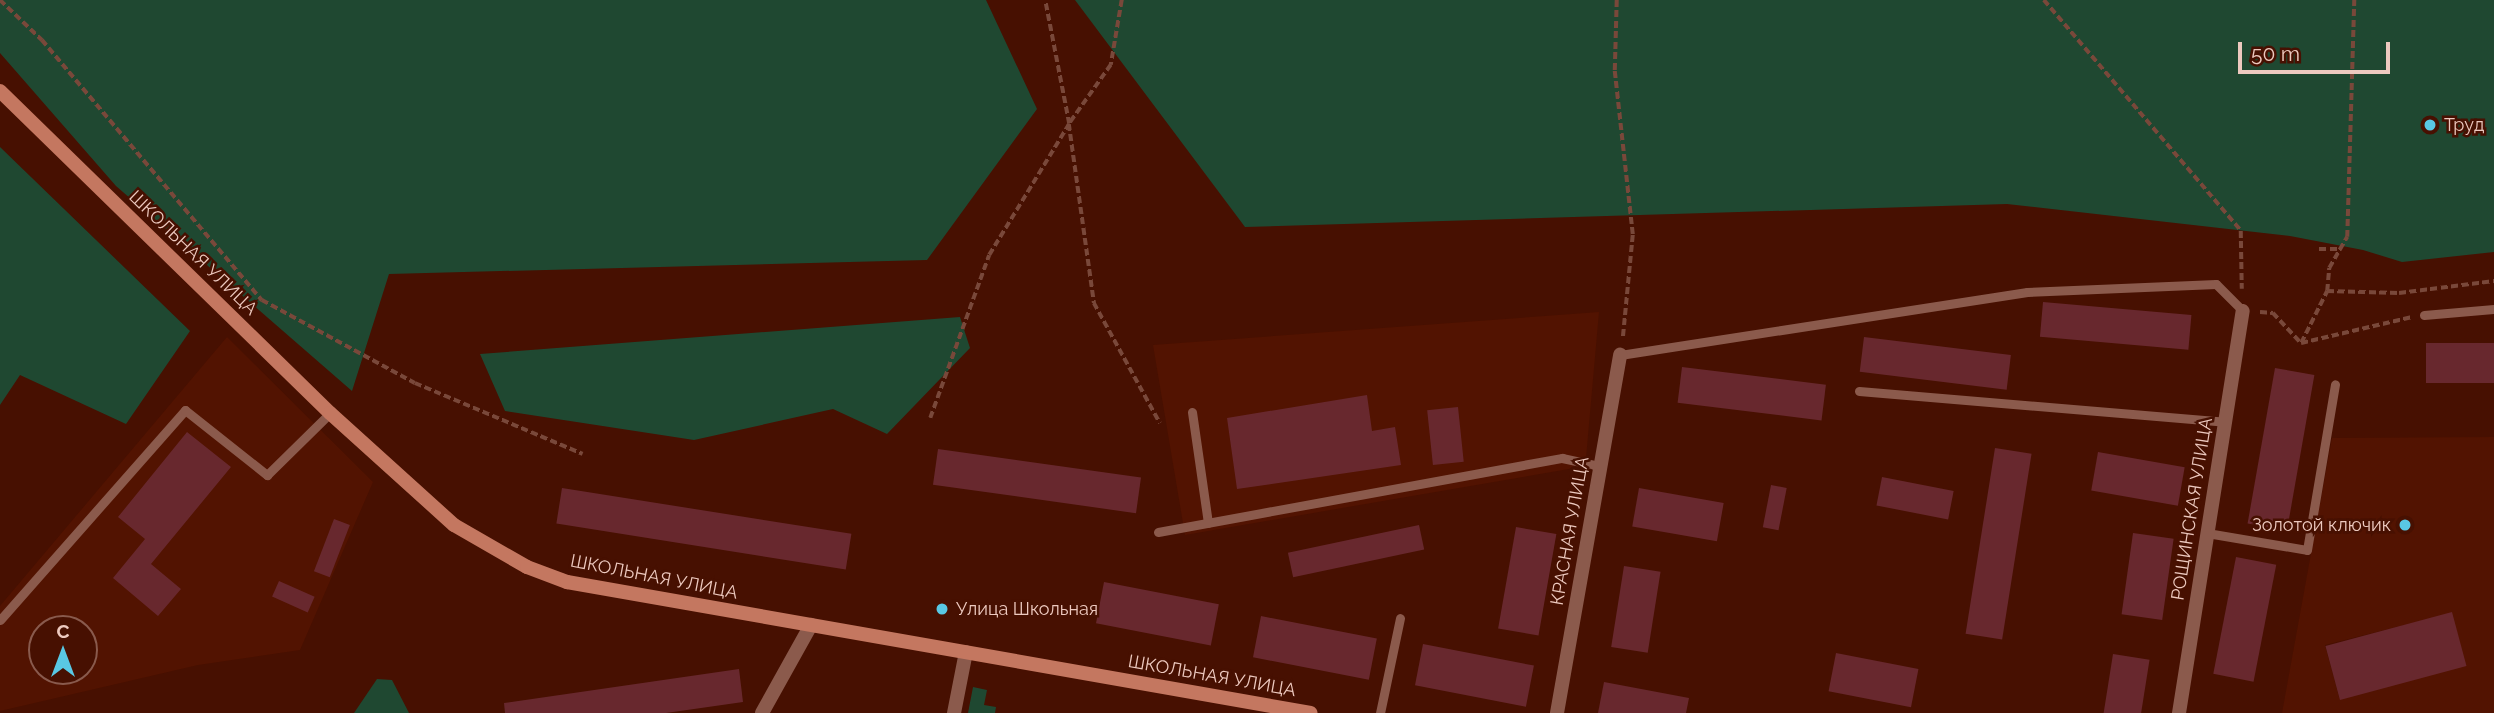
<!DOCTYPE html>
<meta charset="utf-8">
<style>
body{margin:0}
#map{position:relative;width:2494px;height:713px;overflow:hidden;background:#471001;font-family:Raleway,sans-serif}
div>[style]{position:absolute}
.built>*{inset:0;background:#521301}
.green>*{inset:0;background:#1f4831}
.building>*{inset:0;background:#68282e;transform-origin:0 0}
.path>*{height:3.5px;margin-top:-1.75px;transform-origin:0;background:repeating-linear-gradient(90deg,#79483a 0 7px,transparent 0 10.5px)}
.lane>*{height:9px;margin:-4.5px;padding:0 4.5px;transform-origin:4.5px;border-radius:4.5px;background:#8b5a4c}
.street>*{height:14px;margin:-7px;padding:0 7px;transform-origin:7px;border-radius:7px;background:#8b5a4c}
.secondary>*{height:14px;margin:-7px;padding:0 7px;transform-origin:7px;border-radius:7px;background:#c47760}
.dots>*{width:19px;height:19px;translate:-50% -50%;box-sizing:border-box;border:4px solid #471001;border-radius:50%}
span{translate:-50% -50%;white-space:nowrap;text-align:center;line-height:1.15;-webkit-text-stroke:5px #471001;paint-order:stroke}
.poi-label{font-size:18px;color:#edc9bf}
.left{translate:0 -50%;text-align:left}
.right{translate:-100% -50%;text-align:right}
.street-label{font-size:18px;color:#edc9bf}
.north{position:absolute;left:28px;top:615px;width:70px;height:70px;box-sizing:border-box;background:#471001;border:2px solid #895a4d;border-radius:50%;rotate:0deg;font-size:19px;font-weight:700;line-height:28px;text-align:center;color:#edc9bf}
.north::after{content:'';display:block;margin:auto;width:24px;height:32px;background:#59c8e4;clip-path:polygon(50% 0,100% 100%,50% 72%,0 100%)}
.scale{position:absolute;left:2238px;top:42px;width:152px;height:32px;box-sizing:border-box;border:4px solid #edc9bf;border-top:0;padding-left:9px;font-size:21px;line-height:24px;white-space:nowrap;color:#edc9bf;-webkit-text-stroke:5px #471001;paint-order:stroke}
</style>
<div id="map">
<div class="built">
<i style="clip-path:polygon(1599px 312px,1586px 458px,1569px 469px,1185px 535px,1153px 345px)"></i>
<i style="clip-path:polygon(evenodd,227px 337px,373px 482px,300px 650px,198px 665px,0 711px,0 606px,227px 337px,42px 629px,84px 629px,84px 671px,42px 671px,42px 629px)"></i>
<i style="clip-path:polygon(evenodd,2494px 437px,2494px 713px,2282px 713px,2332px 438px,2494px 437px,2452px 613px,2339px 698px,2339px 697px,2325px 645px,2452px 613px)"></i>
</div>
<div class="green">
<i style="clip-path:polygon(0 0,986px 0,1037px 109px,927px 260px,389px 274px,352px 391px,116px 186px,0 53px)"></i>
<i style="clip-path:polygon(1075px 0,2494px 0,2494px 252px,2402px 262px,2363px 250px,2290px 236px,2007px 204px,1245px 227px)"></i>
<i style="clip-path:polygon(0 147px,190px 331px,126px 424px,20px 375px,0 405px)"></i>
<i style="clip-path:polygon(960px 317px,970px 348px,887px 434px,833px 409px,694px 440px,505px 411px,480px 354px)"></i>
<i style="clip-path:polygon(377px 679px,392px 680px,409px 713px,354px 713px)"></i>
<i style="clip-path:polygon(973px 687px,987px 690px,984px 705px,996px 707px,995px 713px,968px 713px)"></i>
</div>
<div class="building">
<i style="left:2043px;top:302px;width:149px;height:35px;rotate:5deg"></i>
<i style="left:1864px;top:337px;width:148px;height:35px;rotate:7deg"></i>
<i style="left:2494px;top:343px;width:40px;height:68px;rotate:90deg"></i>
<i style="left:1682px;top:367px;width:145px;height:36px;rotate:7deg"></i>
<i style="left:2275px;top:368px;width:40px;height:158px;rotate:10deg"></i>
<i style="clip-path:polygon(1367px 395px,1372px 431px,1395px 427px,1401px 465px,1237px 489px,1227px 418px)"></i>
<i style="left:1458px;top:407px;width:55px;height:31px;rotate:84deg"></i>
<i style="clip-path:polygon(187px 432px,231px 467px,151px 564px,181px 589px,158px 616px,113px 578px,145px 539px,118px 517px)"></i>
<i style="left:1995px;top:448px;width:37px;height:188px;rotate:9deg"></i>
<i style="left:938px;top:449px;width:205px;height:36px;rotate:8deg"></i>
<i style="left:2098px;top:452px;width:88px;height:39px;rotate:10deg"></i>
<i style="left:1882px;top:477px;width:73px;height:29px;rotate:11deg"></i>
<i style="left:1771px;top:485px;width:16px;height:43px;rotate:11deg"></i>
<i style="left:562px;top:488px;width:293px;height:36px;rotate:9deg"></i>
<i style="left:1639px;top:488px;width:86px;height:39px;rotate:10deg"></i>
<i style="left:334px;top:519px;width:17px;height:56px;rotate:21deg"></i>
<i style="left:1419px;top:525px;width:25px;height:134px;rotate:78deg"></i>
<i style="left:1516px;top:527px;width:41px;height:103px;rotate:10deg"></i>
<i style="left:2133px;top:533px;width:41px;height:82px;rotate:8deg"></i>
<i style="left:2236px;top:557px;width:41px;height:119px;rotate:11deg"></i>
<i style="left:1624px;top:566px;width:37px;height:82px;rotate:9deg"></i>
<i style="left:279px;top:581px;width:39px;height:17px;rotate:24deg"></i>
<i style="left:1104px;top:582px;width:117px;height:42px;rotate:11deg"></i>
<i style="left:2452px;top:612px;width:56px;height:131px;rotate:75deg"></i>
<i style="left:1261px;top:616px;width:118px;height:42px;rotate:11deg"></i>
<i style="left:1423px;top:644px;width:113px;height:42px;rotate:11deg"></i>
<i style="left:1836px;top:653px;width:84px;height:39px;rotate:11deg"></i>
<i style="left:2113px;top:654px;width:37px;height:60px;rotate:9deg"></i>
<i style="clip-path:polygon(739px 669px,743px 702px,666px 713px,505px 713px,504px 703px)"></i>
<i style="clip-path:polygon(1604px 682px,1689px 698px,1686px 713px,1598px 713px)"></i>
</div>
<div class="path">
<i style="left:0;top:0;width:58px;rotate:43.6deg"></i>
<i style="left:42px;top:40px;width:341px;rotate:49.8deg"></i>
<i style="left:262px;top:300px;width:174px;rotate:28.5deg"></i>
<i style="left:415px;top:383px;width:182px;rotate:22.9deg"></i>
<i style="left:1122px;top:0;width:66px;rotate:99.6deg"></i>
<i style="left:1111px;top:65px;width:72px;rotate:125.4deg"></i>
<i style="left:1069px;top:124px;width:181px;rotate:82deg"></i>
<i style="left:1094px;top:303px;width:137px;rotate:61.2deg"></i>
<i style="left:1617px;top:0;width:71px;rotate:91.6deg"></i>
<i style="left:1615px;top:71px;width:165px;rotate:83.7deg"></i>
<i style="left:1633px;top:235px;width:104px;rotate:95.5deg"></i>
<i style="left:2044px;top:0;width:304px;rotate:49.5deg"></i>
<i style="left:2241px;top:231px;width:58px;rotate:89deg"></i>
<i style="left:2319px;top:249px;width:22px"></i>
<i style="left:2327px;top:291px;width:72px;rotate:1.6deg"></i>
<i style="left:2399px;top:293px;width:96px;rotate:-7.2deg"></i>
<i style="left:2260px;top:312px;width:13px;rotate:4deg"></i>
<i style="left:2273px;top:313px;width:41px;rotate:47deg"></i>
<i style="left:2301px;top:343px;width:114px;rotate:-13.2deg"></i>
<i style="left:2301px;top:343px;width:58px;rotate:-63.4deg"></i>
<i style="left:2327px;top:291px;width:23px;rotate:-85deg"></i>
<i style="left:2329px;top:268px;width:36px;rotate:-60deg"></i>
<i style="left:2347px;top:237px;width:237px;rotate:-88.3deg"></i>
<i style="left:930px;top:418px;width:173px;rotate:-70.1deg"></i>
<i style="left:989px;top:255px;width:153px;rotate:-58.6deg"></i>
<i style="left:1069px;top:124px;width:126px;rotate:-101deg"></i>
</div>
<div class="lane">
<i style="left:2424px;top:315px;width:70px;rotate:-4.9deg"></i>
<i style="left:1620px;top:355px;width:412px;rotate:-8.8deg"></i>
<i style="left:2027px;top:292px;width:189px;rotate:-2.4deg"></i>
<i style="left:2216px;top:284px;width:38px;rotate:45deg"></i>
<i style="left:1859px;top:391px;width:367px;rotate:4.8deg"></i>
<i style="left:1192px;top:412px;width:112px;rotate:81.8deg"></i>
<i style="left:1158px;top:532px;width:411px;rotate:-10.4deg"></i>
<i style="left:1562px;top:458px;width:40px;rotate:12deg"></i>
<i style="left:2207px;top:533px;width:101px;rotate:9.6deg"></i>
<i style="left:2307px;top:550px;width:168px;rotate:-80.4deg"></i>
<i style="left:0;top:620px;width:280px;rotate:-48.6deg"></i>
<i style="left:185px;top:410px;width:105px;rotate:38.4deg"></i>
<i style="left:267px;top:475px;width:88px;rotate:-44.5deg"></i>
<i style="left:1380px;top:713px;width:97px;rotate:-78.1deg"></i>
</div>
<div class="street">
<i style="left:762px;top:713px;width:101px;rotate:-60.9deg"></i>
<i style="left:954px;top:713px;width:62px;rotate:-78.9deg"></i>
<i style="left:1557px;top:713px;width:364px;rotate:-80deg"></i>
<i style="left:2179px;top:713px;width:407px;rotate:-81deg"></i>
</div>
<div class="secondary">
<i style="left:0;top:91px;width:461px;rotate:44.3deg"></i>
<i style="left:330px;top:413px;width:167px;rotate:42.1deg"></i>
<i style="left:454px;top:525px;width:84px;rotate:29.9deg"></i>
<i style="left:527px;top:567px;width:43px;rotate:20.6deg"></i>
<i style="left:567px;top:582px;width:755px;rotate:9.99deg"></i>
</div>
<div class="dots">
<i style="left:2430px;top:125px;background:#59c8e4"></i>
<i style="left:2405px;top:525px;background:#59c8e4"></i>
<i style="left:942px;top:609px;background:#59c8e4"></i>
</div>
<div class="poi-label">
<span class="left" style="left:2444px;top:125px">Труд</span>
<span class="right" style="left:2391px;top:525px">Золотой ключик</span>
<span class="left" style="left:956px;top:609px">Улица Школьная</span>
</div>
<div class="street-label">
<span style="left:193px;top:253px;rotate:44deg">ШКОЛЬНАЯ УЛИЦА</span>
<span style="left:2192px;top:509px;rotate:-81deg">РОЩИНСКАЯ УЛИЦА</span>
<span style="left:1570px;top:531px;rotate:-80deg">КРАСНАЯ УЛИЦА</span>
<span style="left:654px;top:577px;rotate:11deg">ШКОЛЬНАЯ УЛИЦА</span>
<span style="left:1212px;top:676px;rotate:10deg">ШКОЛЬНАЯ УЛИЦА</span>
</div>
<div class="north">С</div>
<div class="scale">50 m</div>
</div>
